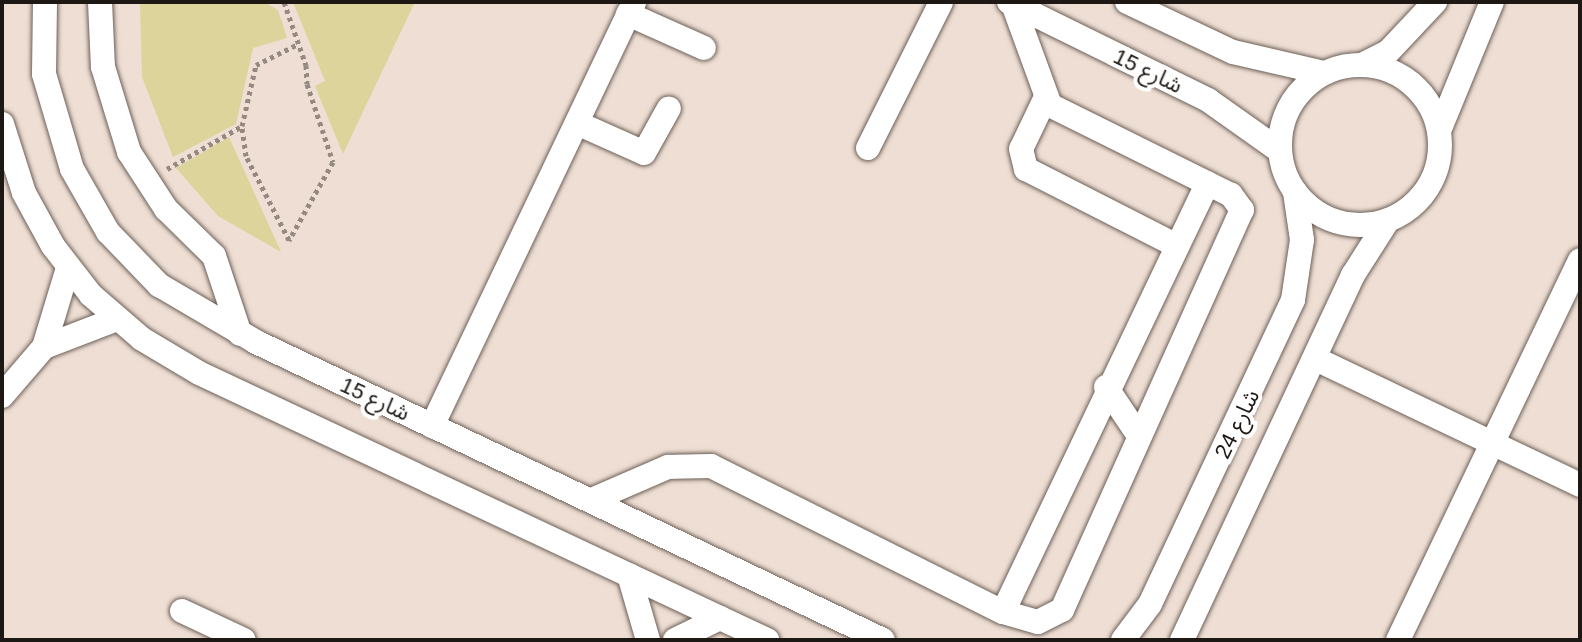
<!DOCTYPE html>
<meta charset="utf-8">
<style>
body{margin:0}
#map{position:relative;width:1582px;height:642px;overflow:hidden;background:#eeded4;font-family:Helvetica,"Noto Sans Arabic",sans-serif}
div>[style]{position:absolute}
.green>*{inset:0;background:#ddd49b}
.path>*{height:5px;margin-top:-2.5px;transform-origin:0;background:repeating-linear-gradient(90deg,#958a82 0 4px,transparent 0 8px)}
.roads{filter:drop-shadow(0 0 2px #6d6057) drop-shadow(0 0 2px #6d6057)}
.minor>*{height:24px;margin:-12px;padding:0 12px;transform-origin:12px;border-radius:12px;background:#fff}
.minor>.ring{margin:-12px;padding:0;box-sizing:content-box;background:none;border:24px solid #fff;border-radius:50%}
span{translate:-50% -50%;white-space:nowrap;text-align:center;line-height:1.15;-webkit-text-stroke:8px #fff;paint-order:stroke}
.street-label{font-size:22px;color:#1d1814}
.frame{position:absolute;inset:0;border:4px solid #1d1814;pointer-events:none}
</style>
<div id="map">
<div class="green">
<i style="clip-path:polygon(140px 2px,264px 2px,278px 10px,287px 38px,253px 48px,236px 124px,173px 157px,142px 77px)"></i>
<i style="clip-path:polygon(293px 2px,415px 2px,343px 154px,315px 86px,325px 81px)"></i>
<i style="clip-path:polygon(229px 137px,281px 252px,218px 216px,176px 168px)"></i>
</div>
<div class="path">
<i style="left:284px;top:2px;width:67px;rotate:70.8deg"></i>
<i style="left:306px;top:65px;width:19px;rotate:87deg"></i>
<i style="left:307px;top:84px;width:82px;rotate:71.6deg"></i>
<i style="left:333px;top:162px;width:90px;rotate:119.4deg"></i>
<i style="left:289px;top:240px;width:94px;rotate:-117.1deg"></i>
<i style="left:246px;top:156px;width:30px;rotate:-98deg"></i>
<i style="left:242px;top:126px;width:63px;rotate:-77.1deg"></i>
<i style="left:256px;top:65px;width:47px;rotate:-26.6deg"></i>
<i style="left:167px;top:169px;width:86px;rotate:-29.8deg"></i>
</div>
<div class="roads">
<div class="minor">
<i style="left:45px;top:2px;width:72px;rotate:90.8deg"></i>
<i style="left:44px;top:74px;width:99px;rotate:73.6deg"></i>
<i style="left:72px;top:169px;width:73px;rotate:60.3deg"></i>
<i style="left:108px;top:232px;width:74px;rotate:46.1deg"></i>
<i style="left:159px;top:285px;width:113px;rotate:30.4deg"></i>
<i style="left:256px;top:342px;width:694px;rotate:25.42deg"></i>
<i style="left:100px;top:2px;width:65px;rotate:87.4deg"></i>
<i style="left:103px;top:67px;width:89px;rotate:73deg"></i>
<i style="left:129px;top:152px;width:68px;rotate:57deg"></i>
<i style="left:166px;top:209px;width:67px;rotate:44.4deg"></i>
<i style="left:214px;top:256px;width:82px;rotate:71.6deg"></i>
<i style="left:1009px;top:2px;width:222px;rotate:26.2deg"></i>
<i style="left:1208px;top:100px;width:88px;rotate:35.3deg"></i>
<i style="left:1127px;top:2px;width:117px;rotate:25.3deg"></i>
<i style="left:1233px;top:52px;width:93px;rotate:13deg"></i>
<i style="left:628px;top:14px;width:83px;rotate:24.1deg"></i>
<i style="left:1362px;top:65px;width:29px;rotate:-27deg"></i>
<i style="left:1388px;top:52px;width:69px;rotate:-46.8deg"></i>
<i class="ring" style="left:1280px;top:65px;width:136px;height:136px"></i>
<i style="left:1045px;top:99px;width:55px;rotate:115.6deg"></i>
<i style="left:1021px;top:149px;width:21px;rotate:76deg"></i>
<i style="left:1026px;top:169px;width:169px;rotate:27deg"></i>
<i style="left:577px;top:123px;width:73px;rotate:24.1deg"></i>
<i style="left:644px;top:153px;width:51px;rotate:-60.9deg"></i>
<i style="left:2px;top:124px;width:72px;rotate:72.3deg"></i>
<i style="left:24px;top:193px;width:60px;rotate:61.3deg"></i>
<i style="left:53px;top:246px;width:62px;rotate:52.2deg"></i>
<i style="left:91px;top:295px;width:67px;rotate:40.8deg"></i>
<i style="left:142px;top:339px;width:66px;rotate:30.8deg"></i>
<i style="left:199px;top:373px;width:628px;rotate:25.18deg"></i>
<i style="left:1439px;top:131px;width:139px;rotate:-67.7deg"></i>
<i style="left:868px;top:148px;width:163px;rotate:-63.4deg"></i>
<i style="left:44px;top:347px;width:83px;rotate:-73.1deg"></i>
<i style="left:1318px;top:360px;width:290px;rotate:25.5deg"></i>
<i style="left:1106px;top:387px;width:59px;rotate:56deg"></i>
<i style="left:2px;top:396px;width:65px;rotate:-49.4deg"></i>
<i style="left:44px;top:347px;width:78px;rotate:-21deg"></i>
<i style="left:432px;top:426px;width:470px;rotate:-64.5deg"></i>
<i style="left:594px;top:499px;width:81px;rotate:-23.4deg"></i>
<i style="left:668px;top:467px;width:43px;rotate:-1.3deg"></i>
<i style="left:711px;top:466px;width:326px;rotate:26.6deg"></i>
<i style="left:1003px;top:612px;width:36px;rotate:16deg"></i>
<i style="left:1038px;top:622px;width:27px;rotate:-27deg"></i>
<i style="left:1062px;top:610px;width:439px;rotate:-65.8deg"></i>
<i style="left:1242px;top:210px;width:19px;rotate:-126deg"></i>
<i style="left:1231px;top:195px;width:202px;rotate:-153.6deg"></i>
<i style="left:1050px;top:105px;width:108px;rotate:-110.1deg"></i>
<i style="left:629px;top:575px;width:68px;rotate:73.7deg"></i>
<i style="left:182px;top:611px;width:68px;rotate:25.1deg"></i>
<i style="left:1003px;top:612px;width:475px;rotate:-64.5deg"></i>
<i style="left:675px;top:640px;width:50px;rotate:-26.1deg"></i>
<i style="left:1123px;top:640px;width:45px;rotate:-53.1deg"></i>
<i style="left:1150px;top:604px;width:336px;rotate:-64.8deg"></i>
<i style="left:1293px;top:300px;width:61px;rotate:-81.5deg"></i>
<i style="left:1302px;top:240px;width:49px;rotate:-98.3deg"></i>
<i style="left:1182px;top:640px;width:403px;rotate:-64.9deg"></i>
<i style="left:1353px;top:275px;width:65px;rotate:-57.5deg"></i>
<i style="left:1398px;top:640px;width:421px;rotate:-64.4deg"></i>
</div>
</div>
<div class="street-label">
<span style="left:1148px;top:71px;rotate:26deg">شارع 15</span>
<span style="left:375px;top:399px;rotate:25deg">شارع 15</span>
<span style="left:1237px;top:424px;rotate:-64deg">شارع 24</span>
</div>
<div class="frame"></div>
</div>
